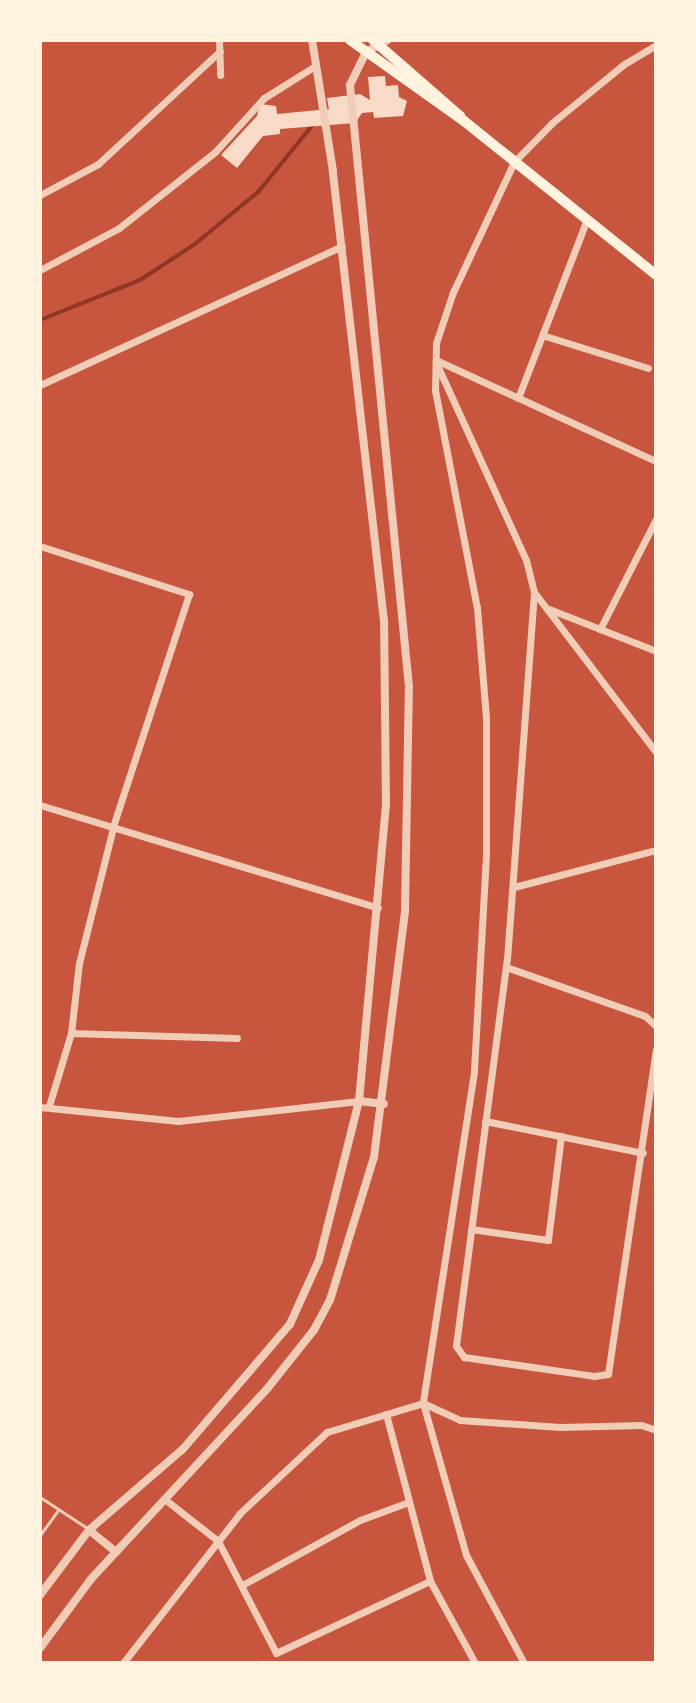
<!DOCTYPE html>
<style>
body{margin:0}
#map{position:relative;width:696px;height:1703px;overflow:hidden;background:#c8553d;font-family:Figtree,sans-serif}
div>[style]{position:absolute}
.stream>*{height:4px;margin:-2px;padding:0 2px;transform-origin:2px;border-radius:2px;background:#8f3625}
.building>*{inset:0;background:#f7dbc8}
.service>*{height:3px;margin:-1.5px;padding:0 1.5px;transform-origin:1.5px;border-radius:1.5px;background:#f1ccb7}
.minor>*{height:7px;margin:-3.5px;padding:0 3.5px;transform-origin:3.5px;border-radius:3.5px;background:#f1ccb7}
.tertiary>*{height:8px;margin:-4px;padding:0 4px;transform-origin:4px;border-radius:4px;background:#f1ccb7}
.secondary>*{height:10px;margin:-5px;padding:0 5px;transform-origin:5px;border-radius:5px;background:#fff3e0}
span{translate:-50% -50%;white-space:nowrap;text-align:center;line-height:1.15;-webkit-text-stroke:8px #fff3e0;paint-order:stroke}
.frame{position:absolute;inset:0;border:42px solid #fff3e0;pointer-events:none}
</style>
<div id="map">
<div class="stream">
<i style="left:40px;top:320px;width:108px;rotate:-21.8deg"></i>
<i style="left:140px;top:280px;width:66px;rotate:-33.2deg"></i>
<i style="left:195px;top:244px;width:82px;rotate:-39.5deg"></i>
<i style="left:258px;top:192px;width:90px;rotate:-50.8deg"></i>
</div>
<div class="building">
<i style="clip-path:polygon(385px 76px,386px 86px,398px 85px,399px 97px,407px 101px,403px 116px,374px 118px,373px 112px,362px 113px,355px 123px,280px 129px,280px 134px,263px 136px,237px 168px,221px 155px,257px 116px,260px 104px,276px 106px,277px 114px,329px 109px,327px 98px,360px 94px,370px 100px,368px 77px)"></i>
</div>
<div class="service">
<i style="left:40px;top:1497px;width:56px;rotate:33.4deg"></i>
<i style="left:40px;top:1535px;width:31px;rotate:-54deg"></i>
</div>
<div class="minor">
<i style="left:219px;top:40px;width:35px;rotate:88deg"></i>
<i style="left:656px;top:45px;width:39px;rotate:149deg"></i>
<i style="left:623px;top:65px;width:92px;rotate:140.8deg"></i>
<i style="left:552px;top:123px;width:54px;rotate:134.3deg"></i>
<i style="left:514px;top:162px;width:144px;rotate:115.1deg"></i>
<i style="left:453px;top:292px;width:54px;rotate:108.4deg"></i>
<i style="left:436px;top:343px;width:47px;rotate:91.2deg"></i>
<i style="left:435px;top:390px;width:222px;rotate:79.1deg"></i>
<i style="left:477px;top:608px;width:110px;rotate:85.3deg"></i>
<i style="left:486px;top:718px;width:137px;rotate:90deg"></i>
<i style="left:486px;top:855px;width:217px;rotate:93.2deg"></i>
<i style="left:474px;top:1072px;width:335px;rotate:98.8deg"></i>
<i style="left:423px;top:1403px;width:41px;rotate:24.7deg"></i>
<i style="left:460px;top:1420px;width:100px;rotate:4deg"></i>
<i style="left:560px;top:1427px;width:81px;rotate:-1.4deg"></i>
<i style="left:641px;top:1425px;width:16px;rotate:18deg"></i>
<i style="left:40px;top:195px;width:66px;rotate:-28.1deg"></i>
<i style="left:98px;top:164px;width:166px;rotate:-42.8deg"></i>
<i style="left:40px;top:270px;width:89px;rotate:-28deg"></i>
<i style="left:119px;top:228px;width:122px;rotate:-38.4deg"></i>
<i style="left:215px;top:152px;width:73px;rotate:-47.8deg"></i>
<i style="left:264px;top:98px;width:60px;rotate:-32.1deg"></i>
<i style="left:542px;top:335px;width:111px;rotate:17.3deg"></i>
<i style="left:436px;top:360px;width:242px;rotate:24.7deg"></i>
<i style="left:438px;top:367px;width:212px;rotate:65.5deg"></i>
<i style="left:526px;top:560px;width:33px;rotate:76deg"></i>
<i style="left:534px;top:592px;width:367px;rotate:94.2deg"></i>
<i style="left:507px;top:958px;width:391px;rotate:97.5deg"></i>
<i style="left:456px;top:1346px;width:14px;rotate:54deg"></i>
<i style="left:464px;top:1357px;width:131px;rotate:8.3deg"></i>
<i style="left:594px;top:1376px;width:14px;rotate:-8deg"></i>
<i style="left:608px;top:1374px;width:328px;rotate:-81.6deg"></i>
<i style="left:40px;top:385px;width:332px;rotate:-24.7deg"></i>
<i style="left:518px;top:398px;width:192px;rotate:-68.9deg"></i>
<i style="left:40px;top:546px;width:157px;rotate:17.9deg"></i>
<i style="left:189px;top:594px;width:242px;rotate:108.1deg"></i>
<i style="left:114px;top:824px;width:143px;rotate:104.1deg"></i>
<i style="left:79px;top:963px;width:70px;rotate:96.5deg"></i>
<i style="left:71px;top:1033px;width:76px;rotate:106.8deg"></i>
<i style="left:534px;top:592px;width:201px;rotate:52.7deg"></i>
<i style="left:549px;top:609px;width:115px;rotate:21.4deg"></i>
<i style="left:600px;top:629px;width:123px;rotate:-63deg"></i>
<i style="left:40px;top:805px;width:353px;rotate:16.9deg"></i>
<i style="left:514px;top:887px;width:147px;rotate:-14.6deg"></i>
<i style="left:506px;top:967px;width:147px;rotate:19.4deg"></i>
<i style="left:645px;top:1016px;width:15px;rotate:42deg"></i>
<i style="left:71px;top:1033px;width:166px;rotate:1.7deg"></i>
<i style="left:40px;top:1107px;width:139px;rotate:5.8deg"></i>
<i style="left:178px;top:1121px;width:182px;rotate:-6.3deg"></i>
<i style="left:485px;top:1121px;width:161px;rotate:11.4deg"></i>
<i style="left:471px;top:1229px;width:78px;rotate:8.1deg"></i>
<i style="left:548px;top:1240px;width:105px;rotate:-82.9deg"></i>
<i style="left:386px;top:1414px;width:173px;rotate:75.2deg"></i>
<i style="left:430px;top:1581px;width:94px;rotate:61.2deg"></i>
<i style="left:167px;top:1501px;width:65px;rotate:38.1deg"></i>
<i style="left:218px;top:1541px;width:126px;rotate:62.6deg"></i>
<i style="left:276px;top:1653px;width:170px;rotate:-25.1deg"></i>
<i style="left:244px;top:1584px;width:132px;rotate:-28.9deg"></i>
<i style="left:360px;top:1520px;width:49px;rotate:-20.3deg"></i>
<i style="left:123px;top:1663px;width:190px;rotate:-52deg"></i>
<i style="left:240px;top:1513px;width:119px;rotate:-43deg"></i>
<i style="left:327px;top:1432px;width:100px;rotate:-16.8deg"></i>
<i style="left:423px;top:1403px;width:158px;rotate:74.2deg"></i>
<i style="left:466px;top:1555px;width:123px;rotate:61.8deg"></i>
</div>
<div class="tertiary">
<i style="left:359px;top:1101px;width:25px;rotate:7deg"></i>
<i style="left:89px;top:1530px;width:35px;rotate:39deg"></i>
<i style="left:40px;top:1595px;width:81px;rotate:-53deg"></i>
<i style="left:89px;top:1530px;width:124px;rotate:-40.8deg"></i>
<i style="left:183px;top:1449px;width:165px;rotate:-49.4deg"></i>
<i style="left:290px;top:1324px;width:70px;rotate:-65.6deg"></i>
<i style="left:319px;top:1260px;width:164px;rotate:-75.9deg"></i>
<i style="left:359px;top:1101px;width:297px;rotate:-84.8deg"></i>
<i style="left:386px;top:805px;width:184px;rotate:-90.6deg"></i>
<i style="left:384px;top:621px;width:453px;rotate:-96.5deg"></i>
<i style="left:333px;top:171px;width:133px;rotate:-99.1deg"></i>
<i style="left:40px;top:1648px;width:86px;rotate:-53.5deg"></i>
<i style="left:91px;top:1579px;width:259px;rotate:-47.2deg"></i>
<i style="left:267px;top:1389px;width:75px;rotate:-51.5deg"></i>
<i style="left:314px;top:1330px;width:34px;rotate:-62deg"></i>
<i style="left:330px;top:1300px;width:150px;rotate:-72.9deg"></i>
<i style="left:374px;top:1157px;width:249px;rotate:-82.8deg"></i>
<i style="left:405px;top:910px;width:223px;rotate:-89deg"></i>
<i style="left:409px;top:687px;width:605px;rotate:-95.6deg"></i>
<i style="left:350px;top:85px;width:37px;rotate:-64deg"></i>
<i style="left:366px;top:52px;width:25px;rotate:-29deg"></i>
</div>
<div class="secondary">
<i style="left:350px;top:40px;width:140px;rotate:35.4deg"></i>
<i style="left:464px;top:121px;width:246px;rotate:38.7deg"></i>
<i style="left:373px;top:40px;width:116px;rotate:41.1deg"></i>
</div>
<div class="frame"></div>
</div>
